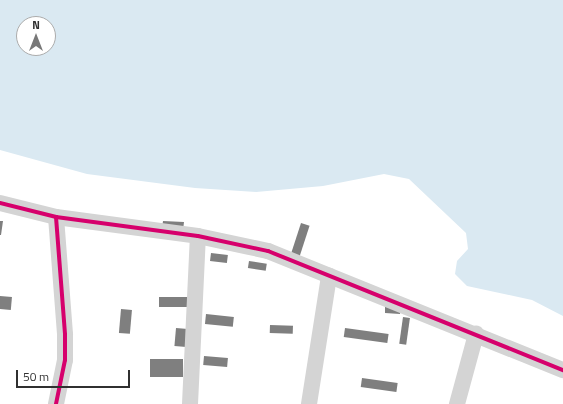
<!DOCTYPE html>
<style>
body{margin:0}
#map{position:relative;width:563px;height:404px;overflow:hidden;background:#fff;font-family:"Titillium Web",sans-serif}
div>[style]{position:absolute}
.water>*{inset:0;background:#dae9f2}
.building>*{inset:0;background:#7f7f7f;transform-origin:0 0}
.minor>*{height:16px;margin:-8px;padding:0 8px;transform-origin:8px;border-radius:8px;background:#d4d4d4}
.cycleway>*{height:4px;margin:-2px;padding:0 2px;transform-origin:2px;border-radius:2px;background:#d6006c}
span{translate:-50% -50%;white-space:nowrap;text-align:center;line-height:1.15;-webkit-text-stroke:4px #fff;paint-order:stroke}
.north{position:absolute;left:16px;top:16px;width:40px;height:40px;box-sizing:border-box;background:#fff;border:1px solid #acacac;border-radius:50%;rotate:0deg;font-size:11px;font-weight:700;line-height:16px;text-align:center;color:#303030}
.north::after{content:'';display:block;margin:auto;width:14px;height:18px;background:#787878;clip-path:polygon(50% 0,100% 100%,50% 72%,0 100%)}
.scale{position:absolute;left:16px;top:370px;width:114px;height:18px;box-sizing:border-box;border:2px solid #303030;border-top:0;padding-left:5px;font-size:12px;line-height:14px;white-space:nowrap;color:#303030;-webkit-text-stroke:3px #fff;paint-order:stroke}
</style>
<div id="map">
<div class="water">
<i style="clip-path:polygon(evenodd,0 0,563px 0,563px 316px,532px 300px,467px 286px,455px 274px,457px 261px,468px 249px,466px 233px,409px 179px,384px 174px,323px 186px,256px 192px,195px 188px,87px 174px,0 150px,0 0,24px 24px,48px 24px,48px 48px,24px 48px,24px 24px)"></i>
</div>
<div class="building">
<i style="clip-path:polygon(0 221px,3px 221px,1px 235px,0 235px)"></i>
<i style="clip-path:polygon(163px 221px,184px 222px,183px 230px,162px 228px)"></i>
<i style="left:301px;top:223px;width:9px;height:37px;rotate:18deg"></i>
<i style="left:211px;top:253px;width:17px;height:8px;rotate:7deg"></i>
<i style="left:249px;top:261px;width:18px;height:7px;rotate:9deg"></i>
<i style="left:0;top:296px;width:12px;height:13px;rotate:5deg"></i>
<i style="left:159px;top:297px;width:30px;height:10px"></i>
<i style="clip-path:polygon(385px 303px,401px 305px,400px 314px,385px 313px)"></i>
<i style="left:121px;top:309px;width:11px;height:24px;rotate:5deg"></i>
<i style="left:206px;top:314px;width:28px;height:10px;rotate:6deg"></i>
<i style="left:403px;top:317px;width:7px;height:27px;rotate:8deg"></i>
<i style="left:270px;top:325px;width:23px;height:8px;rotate:2deg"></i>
<i style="left:176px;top:328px;width:12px;height:18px;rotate:5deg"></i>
<i style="left:345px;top:328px;width:44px;height:9px;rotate:8deg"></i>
<i style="left:204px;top:356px;width:24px;height:9px;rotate:5deg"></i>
<i style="left:183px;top:359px;width:18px;height:33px;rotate:90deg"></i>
<i style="left:362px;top:378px;width:36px;height:9px;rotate:8deg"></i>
</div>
<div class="minor">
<i style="left:0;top:203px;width:58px;rotate:14deg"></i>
<i style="left:56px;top:217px;width:143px;rotate:7.6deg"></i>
<i style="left:198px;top:236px;width:72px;rotate:12.1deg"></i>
<i style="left:268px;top:251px;width:318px;rotate:22deg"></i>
<i style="left:56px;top:217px;width:118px;rotate:85.6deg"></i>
<i style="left:65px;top:335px;width:25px;rotate:90deg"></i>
<i style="left:65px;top:360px;width:45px;rotate:101.6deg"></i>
<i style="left:190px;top:404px;width:168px;rotate:-87.3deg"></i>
<i style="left:309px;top:404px;width:130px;rotate:-81.1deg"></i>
<i style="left:457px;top:404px;width:73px;rotate:-74.8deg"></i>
</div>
<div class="cycleway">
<i style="left:0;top:203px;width:58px;rotate:14deg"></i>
<i style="left:56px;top:217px;width:143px;rotate:7.6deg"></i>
<i style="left:198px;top:236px;width:72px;rotate:12.1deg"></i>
<i style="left:268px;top:251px;width:318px;rotate:22deg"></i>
<i style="left:56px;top:217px;width:118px;rotate:85.6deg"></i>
<i style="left:65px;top:335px;width:25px;rotate:90deg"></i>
<i style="left:65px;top:360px;width:45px;rotate:101.6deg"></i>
</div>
<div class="north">N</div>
<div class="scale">50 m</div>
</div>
